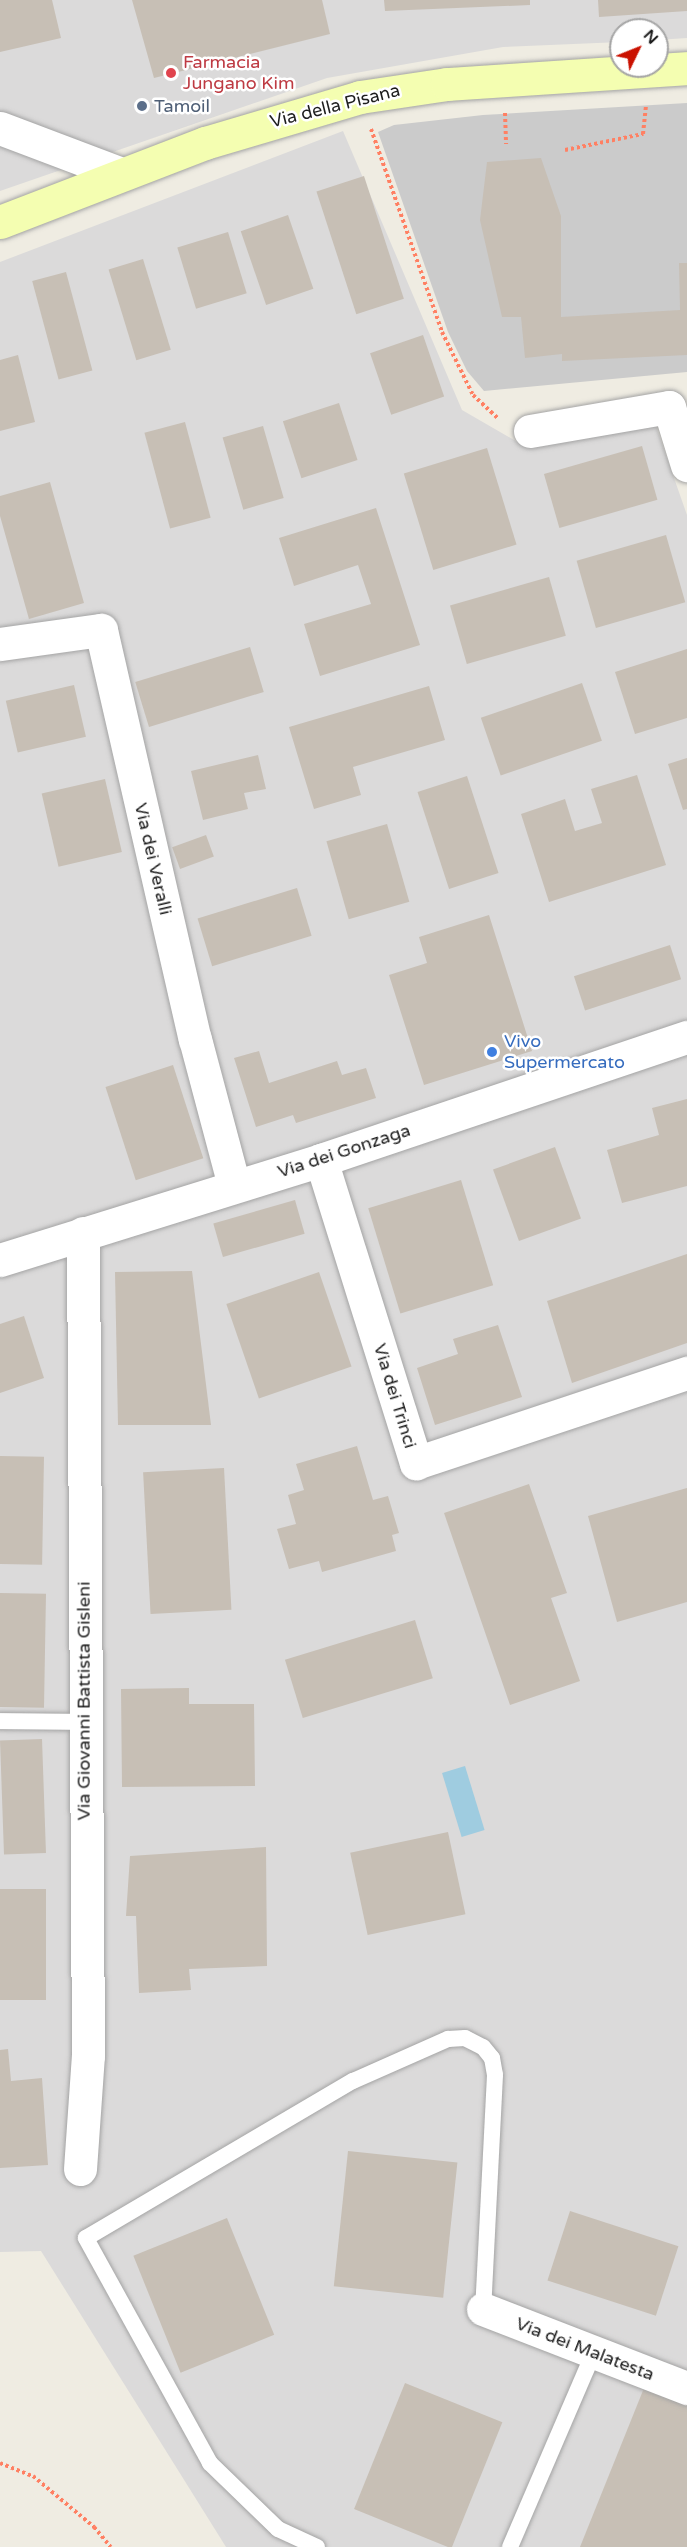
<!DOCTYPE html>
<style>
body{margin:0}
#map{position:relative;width:687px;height:2547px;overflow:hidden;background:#efece2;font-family:"Varela Round",sans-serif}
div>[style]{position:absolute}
.residential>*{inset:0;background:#dbdada}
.religious>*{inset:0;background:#cbcbcb}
.water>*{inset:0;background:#9fcce0;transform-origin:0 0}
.building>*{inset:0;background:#c7bfb5;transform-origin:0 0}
.path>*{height:4px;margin-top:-2px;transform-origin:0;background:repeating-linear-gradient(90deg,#ff8063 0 3px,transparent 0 6px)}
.roads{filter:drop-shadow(0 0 2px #a4a4a4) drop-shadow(0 0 2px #a4a4a4)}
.lane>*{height:16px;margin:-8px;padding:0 8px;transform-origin:8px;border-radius:8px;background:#fff}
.street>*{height:33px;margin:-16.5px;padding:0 16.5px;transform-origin:16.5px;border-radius:16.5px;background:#fff}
.secondary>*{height:33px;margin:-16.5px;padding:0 16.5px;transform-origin:16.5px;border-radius:16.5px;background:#f4feb1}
.dots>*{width:16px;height:16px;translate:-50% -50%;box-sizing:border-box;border:3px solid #fff;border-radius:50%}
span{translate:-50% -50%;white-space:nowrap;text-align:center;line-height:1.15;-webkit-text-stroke:5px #fff;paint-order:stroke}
.health-label{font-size:18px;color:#be3a42}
.left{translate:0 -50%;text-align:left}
.service-label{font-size:18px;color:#4e5e75}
.street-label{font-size:18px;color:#1d1d1d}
.shop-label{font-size:18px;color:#366cbe}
.north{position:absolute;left:609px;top:18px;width:60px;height:60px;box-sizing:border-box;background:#fff;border:2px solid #a5a5a5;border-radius:50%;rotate:47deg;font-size:16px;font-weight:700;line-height:24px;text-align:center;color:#1d1d1d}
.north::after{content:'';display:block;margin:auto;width:21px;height:27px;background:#ca1100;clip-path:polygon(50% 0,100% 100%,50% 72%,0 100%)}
</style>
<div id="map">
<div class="residential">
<i style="clip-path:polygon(0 0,687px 0,687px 38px,657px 40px,657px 30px,621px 30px,621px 42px,503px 47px,327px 78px,0 191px)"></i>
<i style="clip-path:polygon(343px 131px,462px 410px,521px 444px,654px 421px,687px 515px,687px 2547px,226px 2547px,41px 2251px,0 2252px,0 262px)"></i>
</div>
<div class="religious">
<i style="clip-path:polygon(687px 103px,687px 372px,484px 391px,467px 371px,448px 332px,378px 132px,394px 125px,483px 115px)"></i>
</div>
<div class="water">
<i style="left:465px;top:1766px;width:67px;height:24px;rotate:73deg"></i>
</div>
<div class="building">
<i style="clip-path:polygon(0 0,52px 0,61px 38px,0 52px)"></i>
<i style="clip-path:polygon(132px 0,322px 0,330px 34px,154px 78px)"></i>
<i style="clip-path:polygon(384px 0,530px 0,530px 5px,385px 11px)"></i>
<i style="clip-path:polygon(598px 0,687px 0,687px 11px,599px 17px)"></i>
<i style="clip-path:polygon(541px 158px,561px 216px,561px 317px,680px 310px,679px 263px,687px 263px,687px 355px,562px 361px,562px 354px,525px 358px,521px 317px,502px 317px,480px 220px,487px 162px)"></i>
<i style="left:364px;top:176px;width:129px;height:50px;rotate:72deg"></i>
<i style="left:288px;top:215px;width:78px;height:50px;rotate:71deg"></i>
<i style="left:228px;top:232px;width:64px;height:53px;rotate:73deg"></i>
<i style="left:143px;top:259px;width:95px;height:36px;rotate:73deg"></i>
<i style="left:66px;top:272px;width:102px;height:35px;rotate:75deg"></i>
<i style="left:423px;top:335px;width:65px;height:56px;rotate:71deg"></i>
<i style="clip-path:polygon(18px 355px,35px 422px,0 431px,0 360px)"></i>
<i style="left:339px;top:403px;width:60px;height:59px;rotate:72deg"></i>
<i style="left:185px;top:422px;width:99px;height:42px;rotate:75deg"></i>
<i style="left:263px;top:426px;width:75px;height:42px;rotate:74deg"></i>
<i style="left:642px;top:446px;width:56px;height:102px;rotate:74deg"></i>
<i style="left:487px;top:448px;width:101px;height:87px;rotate:73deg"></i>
<i style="clip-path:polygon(50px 482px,84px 603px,29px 619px,0 516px,0 496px)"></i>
<i style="clip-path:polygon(376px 508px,420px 645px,320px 676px,304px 624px,371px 604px,358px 565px,294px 586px,279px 538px)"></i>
<i style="left:666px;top:535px;width:70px;height:93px;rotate:74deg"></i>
<i style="left:549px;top:577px;width:61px;height:103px;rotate:74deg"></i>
<i style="left:250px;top:647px;width:47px;height:120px;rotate:73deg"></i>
<i style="clip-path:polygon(687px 649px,687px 718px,635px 734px,615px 672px)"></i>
<i style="left:582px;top:683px;width:61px;height:107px;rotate:71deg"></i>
<i style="left:74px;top:685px;width:53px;height:70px;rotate:77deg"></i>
<i style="clip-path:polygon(429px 686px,445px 740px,353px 767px,361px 795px,314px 809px,289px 727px)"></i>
<i style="clip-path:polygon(258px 755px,266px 789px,244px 793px,248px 809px,203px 820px,191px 771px)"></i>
<i style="clip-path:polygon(687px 758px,687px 809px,683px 810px,668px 764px)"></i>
<i style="clip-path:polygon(637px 775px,666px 865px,549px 902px,521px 814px,565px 799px,575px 831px,602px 823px,591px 789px)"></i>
<i style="left:467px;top:776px;width:102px;height:52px;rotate:72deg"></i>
<i style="left:105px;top:779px;width:75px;height:65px;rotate:77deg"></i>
<i style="left:387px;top:824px;width:81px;height:63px;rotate:74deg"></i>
<i style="left:206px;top:835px;width:23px;height:36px;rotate:70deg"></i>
<i style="left:297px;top:888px;width:50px;height:104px;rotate:73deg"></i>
<i style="clip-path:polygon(489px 915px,532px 1051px,424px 1085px,389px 975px,427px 963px,419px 937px)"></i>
<i style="left:670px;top:945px;width:36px;height:101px;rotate:72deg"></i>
<i style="clip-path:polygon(259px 1051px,269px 1083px,337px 1061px,342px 1075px,366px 1068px,376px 1098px,296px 1123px,293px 1115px,256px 1127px,234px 1058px)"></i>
<i style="left:173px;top:1065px;width:98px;height:71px;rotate:72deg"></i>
<i style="clip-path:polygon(687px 1099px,687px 1186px,622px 1203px,607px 1150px,659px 1135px,652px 1108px)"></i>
<i style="left:555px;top:1147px;width:76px;height:66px;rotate:70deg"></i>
<i style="left:461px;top:1180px;width:110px;height:97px;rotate:73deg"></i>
<i style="left:295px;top:1200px;width:35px;height:85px;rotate:74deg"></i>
<i style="clip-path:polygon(687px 1254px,687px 1343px,572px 1383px,547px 1301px)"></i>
<i style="clip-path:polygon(192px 1271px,211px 1425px,118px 1425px,115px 1272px)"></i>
<i style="left:319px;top:1272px;width:100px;height:98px;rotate:71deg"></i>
<i style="clip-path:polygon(24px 1316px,44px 1378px,0 1393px,0 1324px)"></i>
<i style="clip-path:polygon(498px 1325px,522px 1397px,435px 1425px,417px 1368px,458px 1354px,453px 1339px)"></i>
<i style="clip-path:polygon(357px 1446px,373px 1500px,388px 1496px,399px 1533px,392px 1535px,396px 1551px,322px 1572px,319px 1561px,289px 1569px,277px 1529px,296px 1524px,288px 1495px,304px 1490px,296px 1464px)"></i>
<i style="left:0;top:1456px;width:44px;height:108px;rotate:1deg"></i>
<i style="left:224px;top:1468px;width:142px;height:81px;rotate:87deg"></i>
<i style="clip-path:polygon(529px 1484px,567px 1593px,551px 1598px,580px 1681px,510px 1705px,444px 1513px)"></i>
<i style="clip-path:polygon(687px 1488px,687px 1602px,617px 1622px,588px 1516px)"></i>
<i style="left:0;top:1593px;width:46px;height:114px;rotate:1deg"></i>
<i style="left:415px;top:1620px;width:61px;height:136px;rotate:73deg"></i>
<i style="clip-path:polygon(189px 1688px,189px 1704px,254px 1704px,255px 1786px,122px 1787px,121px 1689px)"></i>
<i style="left:42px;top:1739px;width:114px;height:42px;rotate:88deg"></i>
<i style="left:448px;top:1832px;width:84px;height:100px;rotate:78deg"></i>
<i style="clip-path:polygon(266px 1847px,267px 1966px,189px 1969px,191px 1990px,139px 1993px,136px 1916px,126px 1916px,130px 1856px)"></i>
<i style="left:0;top:1889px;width:46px;height:111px"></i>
<i style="clip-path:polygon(8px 2049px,11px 2081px,42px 2078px,48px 2165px,0 2168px,0 2050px)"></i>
<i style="left:348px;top:2151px;width:110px;height:136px;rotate:6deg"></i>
<i style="left:570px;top:2211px;width:114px;height:73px;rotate:18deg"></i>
<i style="left:227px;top:2218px;width:126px;height:101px;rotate:68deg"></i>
<i style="left:405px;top:2383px;width:105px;height:136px;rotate:22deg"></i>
<i style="clip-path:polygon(644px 2388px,687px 2405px,687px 2547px,580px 2547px)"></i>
</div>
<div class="path">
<i style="left:505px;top:113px;width:31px;rotate:88deg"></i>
<i style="left:371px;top:129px;width:215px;rotate:70.7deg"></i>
<i style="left:442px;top:332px;width:70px;rotate:63.8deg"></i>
<i style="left:473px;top:395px;width:34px;rotate:43deg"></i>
<i style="left:565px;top:150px;width:80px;rotate:-11.6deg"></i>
<i style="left:643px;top:134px;width:30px;rotate:-84deg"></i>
<i style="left:0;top:2463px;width:35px;rotate:22deg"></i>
<i style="left:33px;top:2476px;width:80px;rotate:39.9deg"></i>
<i style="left:94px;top:2527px;width:26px;rotate:50deg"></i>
</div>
<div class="roads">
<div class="lane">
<i style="left:0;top:1721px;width:84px;rotate:0.7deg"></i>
<i style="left:317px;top:2547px;width:43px;rotate:-155.2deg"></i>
<i style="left:278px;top:2529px;width:95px;rotate:-135.9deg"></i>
<i style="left:210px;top:2463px;width:257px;rotate:-118.9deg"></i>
<i style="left:86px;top:2238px;width:310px;rotate:-30.5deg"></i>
<i style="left:353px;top:2081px;width:104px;rotate:-23.9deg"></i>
<i style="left:448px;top:2039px;width:17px;rotate:-3deg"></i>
<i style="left:465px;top:2038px;width:20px;rotate:27deg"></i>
<i style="left:483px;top:2047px;width:14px;rotate:51deg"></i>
<i style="left:492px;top:2058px;width:17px;rotate:80deg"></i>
<i style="left:495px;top:2075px;width:234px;rotate:92.9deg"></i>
<i style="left:510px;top:2547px;width:212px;rotate:-66.7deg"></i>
</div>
<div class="street">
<i style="left:0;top:128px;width:130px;rotate:20.7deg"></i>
<i style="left:530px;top:431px;width:141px;rotate:-9.8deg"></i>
<i style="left:669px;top:407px;width:61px;rotate:72.8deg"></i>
<i style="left:0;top:644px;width:102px;rotate:-7.9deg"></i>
<i style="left:101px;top:630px;width:420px;rotate:77.1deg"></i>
<i style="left:195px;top:1039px;width:152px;rotate:75.1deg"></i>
<i style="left:321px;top:1160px;width:318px;rotate:72.6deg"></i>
<i style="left:416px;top:1463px;width:286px;rotate:-18.4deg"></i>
<i style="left:0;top:1260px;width:336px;rotate:-17.3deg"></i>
<i style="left:321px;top:1160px;width:386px;rotate:-18.6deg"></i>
<i style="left:80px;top:2169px;width:113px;rotate:-86deg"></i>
<i style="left:88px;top:2056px;width:823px;rotate:-90.35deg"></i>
<i style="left:483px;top:2309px;width:219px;rotate:21.2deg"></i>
</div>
<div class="secondary">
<i style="left:0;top:222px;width:220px;rotate:-21.1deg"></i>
<i style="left:205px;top:143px;width:162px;rotate:-16.5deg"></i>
<i style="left:360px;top:97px;width:88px;rotate:-8.5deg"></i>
<i style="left:447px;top:84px;width:241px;rotate:-3.8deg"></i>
</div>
</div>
<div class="dots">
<i style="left:171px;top:73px;background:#e0444e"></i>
<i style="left:142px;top:106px;background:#5c6f8a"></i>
<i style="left:492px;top:1052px;background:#3f7fe0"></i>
</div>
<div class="health-label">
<span class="left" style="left:183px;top:73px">Farmacia<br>Jungano Kim</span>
</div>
<div class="service-label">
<span class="left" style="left:154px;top:106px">Tamoil</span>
</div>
<div class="street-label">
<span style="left:335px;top:106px;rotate:-14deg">Via della Pisana</span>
<span style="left:153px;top:859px;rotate:77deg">Via dei Veralli</span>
<span style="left:344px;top:1151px;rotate:-18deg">Via dei Gonzaga</span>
<span style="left:395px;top:1396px;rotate:73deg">Via dei Trinci</span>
<span style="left:84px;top:1701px;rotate:-90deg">Via Giovanni Battista Gisleni</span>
<span style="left:585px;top:2349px;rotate:21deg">Via dei Malatesta</span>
</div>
<div class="shop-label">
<span class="left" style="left:504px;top:1052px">Vivo<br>Supermercato</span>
</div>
<div class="north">N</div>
</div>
